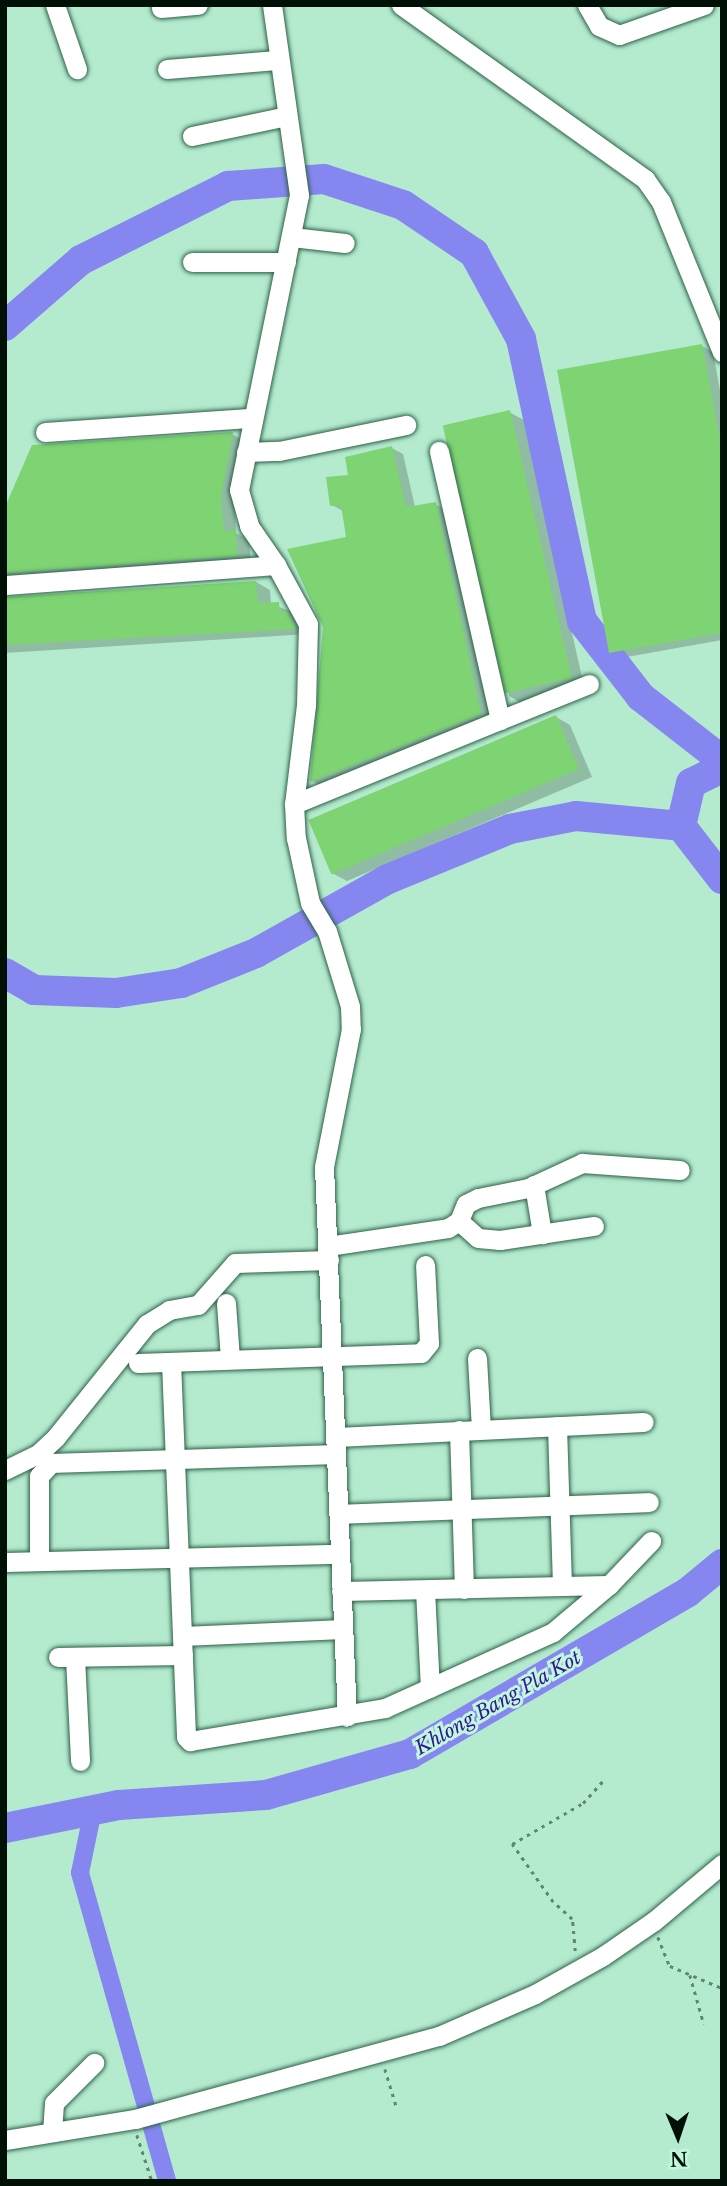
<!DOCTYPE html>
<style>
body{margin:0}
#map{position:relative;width:727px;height:2186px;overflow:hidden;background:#b4ebce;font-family:"Libre Baskerville",serif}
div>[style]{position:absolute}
.shadow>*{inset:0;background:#0003}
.canal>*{height:18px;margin:-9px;padding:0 9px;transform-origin:9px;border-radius:9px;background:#8686f1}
.river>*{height:30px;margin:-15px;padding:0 15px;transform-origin:15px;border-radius:15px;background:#8686f1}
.building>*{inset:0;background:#7ed372;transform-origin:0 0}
.path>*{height:2.5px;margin-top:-1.25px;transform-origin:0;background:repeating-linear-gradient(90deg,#608571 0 3.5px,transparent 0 8.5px)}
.roads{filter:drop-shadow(0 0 2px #2e6149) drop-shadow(0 0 2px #2e6149)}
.minor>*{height:19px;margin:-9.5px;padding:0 9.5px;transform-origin:9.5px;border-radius:9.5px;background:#fff}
span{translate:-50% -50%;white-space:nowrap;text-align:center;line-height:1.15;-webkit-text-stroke:6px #c1f8db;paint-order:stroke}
.water-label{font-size:19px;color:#331694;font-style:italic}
.frame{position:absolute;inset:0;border:7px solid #001007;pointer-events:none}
.north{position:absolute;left:643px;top:2102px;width:70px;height:70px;-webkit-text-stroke:5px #c1f8db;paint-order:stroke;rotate:178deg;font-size:19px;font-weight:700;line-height:28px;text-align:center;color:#001007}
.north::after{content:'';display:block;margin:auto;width:24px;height:32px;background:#001007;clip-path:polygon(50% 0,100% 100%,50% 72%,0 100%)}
</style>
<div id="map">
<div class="shadow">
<i style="clip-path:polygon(702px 346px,713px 352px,722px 401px,722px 640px,621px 658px,610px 652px)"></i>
<i style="clip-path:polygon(509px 412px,524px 420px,584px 686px,523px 704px,509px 696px)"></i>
<i style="clip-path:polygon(232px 434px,246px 442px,235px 506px,236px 533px,249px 540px,251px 563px,6px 594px,8px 599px,256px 582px,270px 590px,271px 604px,293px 612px,308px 634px,5px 653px,5px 511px)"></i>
<i style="clip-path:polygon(392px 448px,403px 454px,415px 507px,435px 504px,446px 510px,491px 720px,323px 787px,312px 781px,325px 626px,348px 538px,343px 511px,332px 505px,350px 477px)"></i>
<i style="clip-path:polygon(556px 717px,570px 725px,592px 777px,347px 881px,332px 873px)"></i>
</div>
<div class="canal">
<i style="left:93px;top:1810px;width:64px;rotate:101.7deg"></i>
<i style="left:80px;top:1873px;width:320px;rotate:74.2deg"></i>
</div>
<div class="river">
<i style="left:5px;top:326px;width:101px;rotate:-41deg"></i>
<i style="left:81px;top:260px;width:165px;rotate:-26.7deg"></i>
<i style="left:228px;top:186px;width:96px;rotate:-4.2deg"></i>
<i style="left:324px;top:179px;width:83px;rotate:18.2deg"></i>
<i style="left:403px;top:205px;width:86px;rotate:34.1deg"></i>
<i style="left:474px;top:253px;width:98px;rotate:61.3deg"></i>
<i style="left:521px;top:339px;width:289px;rotate:77.8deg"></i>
<i style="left:582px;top:621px;width:96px;rotate:52.2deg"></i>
<i style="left:641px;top:697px;width:103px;rotate:37.9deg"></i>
<i style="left:722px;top:768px;width:34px;rotate:154deg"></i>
<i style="left:691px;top:783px;width:44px;rotate:103.1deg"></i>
<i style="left:681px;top:826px;width:67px;rotate:52.3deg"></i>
<i style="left:5px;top:973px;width:34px;rotate:30deg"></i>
<i style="left:34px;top:990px;width:82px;rotate:2.1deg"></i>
<i style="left:116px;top:993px;width:66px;rotate:-8.7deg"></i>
<i style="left:181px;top:983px;width:81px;rotate:-21.8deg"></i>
<i style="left:256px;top:953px;width:151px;rotate:-29.3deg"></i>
<i style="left:388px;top:879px;width:132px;rotate:-22.3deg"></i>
<i style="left:510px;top:829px;width:67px;rotate:-11.1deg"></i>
<i style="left:576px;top:816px;width:105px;rotate:5.4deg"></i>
<i style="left:5px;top:1828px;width:116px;rotate:-11.4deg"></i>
<i style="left:119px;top:1805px;width:147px;rotate:-3.9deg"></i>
<i style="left:266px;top:1795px;width:150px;rotate:-15.9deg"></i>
<i style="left:410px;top:1754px;width:322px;rotate:-30.2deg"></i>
<i style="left:688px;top:1592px;width:44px;rotate:-39.5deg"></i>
</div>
<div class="building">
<i style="clip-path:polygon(702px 344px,722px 450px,722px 633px,609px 653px,557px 370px)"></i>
<i style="left:510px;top:410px;width:275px;height:69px;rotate:77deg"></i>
<i style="clip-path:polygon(233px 432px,221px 497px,224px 531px,236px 530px,237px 556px,5px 573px,5px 507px,32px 445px)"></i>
<i style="clip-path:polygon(392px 446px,406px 507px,436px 502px,481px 714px,310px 782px,323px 627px,287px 549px,346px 537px,341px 505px,330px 506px,326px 477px,348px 475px,345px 457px)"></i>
<i style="clip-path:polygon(256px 581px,258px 603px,279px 602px,280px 611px,287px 611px,296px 629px,5px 645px,5px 597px)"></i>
<i style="left:556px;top:715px;width:59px;height:269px;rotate:67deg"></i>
</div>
<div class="path">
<i style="left:658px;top:1937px;width:31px;rotate:68deg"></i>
<i style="left:670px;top:1966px;width:56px;rotate:22.9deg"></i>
<i style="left:575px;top:1951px;width:32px;rotate:-95deg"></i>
<i style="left:572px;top:1919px;width:25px;rotate:-138deg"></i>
<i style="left:553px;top:1902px;width:71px;rotate:-125.3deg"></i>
<i style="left:512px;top:1844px;width:82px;rotate:-30deg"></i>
<i style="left:583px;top:1803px;width:30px;rotate:-48deg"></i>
<i style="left:690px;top:1975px;width:51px;rotate:74.1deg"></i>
<i style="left:385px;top:2069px;width:39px;rotate:73deg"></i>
<i style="left:137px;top:2135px;width:48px;rotate:71.9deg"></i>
</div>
<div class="roads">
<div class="minor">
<i style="left:55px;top:5px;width:68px;rotate:71deg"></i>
<i style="left:272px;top:5px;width:192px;rotate:81.9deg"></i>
<i style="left:299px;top:195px;width:301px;rotate:101.5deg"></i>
<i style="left:239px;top:490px;width:37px;rotate:74deg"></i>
<i style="left:249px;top:526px;width:47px;rotate:55.3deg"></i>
<i style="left:276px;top:565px;width:67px;rotate:61.5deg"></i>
<i style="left:308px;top:624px;width:81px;rotate:91.4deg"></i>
<i style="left:306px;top:705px;width:100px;rotate:96.9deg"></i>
<i style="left:294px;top:804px;width:34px;rotate:87deg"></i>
<i style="left:296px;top:838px;width:66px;rotate:77.8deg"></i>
<i style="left:310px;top:903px;width:33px;rotate:59deg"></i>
<i style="left:327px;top:931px;width:78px;rotate:73deg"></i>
<i style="left:350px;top:1006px;width:23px;rotate:88deg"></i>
<i style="left:351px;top:1029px;width:141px;rotate:101.1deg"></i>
<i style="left:324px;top:1167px;width:550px;rotate:87.61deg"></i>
<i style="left:401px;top:5px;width:300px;rotate:35.5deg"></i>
<i style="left:645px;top:179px;width:28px;rotate:55deg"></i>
<i style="left:661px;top:202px;width:162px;rotate:67.9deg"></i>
<i style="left:587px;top:5px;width:24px;rotate:60deg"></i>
<i style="left:599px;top:26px;width:22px;rotate:24deg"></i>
<i style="left:619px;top:35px;width:90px;rotate:-19.4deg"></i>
<i style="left:161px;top:8px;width:37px;rotate:-5deg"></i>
<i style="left:167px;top:69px;width:110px;rotate:-4.7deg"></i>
<i style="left:192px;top:136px;width:97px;rotate:-11.9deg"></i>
<i style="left:292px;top:237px;width:53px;rotate:6.5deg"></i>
<i style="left:192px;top:262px;width:94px"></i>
<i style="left:45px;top:432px;width:208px;rotate:-3.9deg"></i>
<i style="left:246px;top:452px;width:33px;rotate:-2deg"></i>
<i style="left:279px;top:451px;width:130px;rotate:-11.6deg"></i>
<i style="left:5px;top:585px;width:272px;rotate:-4.2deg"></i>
<i style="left:500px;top:720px;width:96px;rotate:-22deg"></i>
<i style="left:294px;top:804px;width:222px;rotate:-22.2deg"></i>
<i style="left:500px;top:720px;width:276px;rotate:-102.8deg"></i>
<i style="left:534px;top:1185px;width:50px;rotate:80.7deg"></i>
<i style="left:459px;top:1221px;width:25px;rotate:42deg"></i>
<i style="left:478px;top:1238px;width:22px;rotate:5deg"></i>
<i style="left:500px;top:1240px;width:95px;rotate:-8.5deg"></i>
<i style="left:328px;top:1246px;width:121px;rotate:-8.5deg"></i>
<i style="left:448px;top:1228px;width:13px;rotate:-32deg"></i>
<i style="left:459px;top:1221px;width:18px;rotate:-68deg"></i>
<i style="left:466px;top:1204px;width:13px;rotate:-27deg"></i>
<i style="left:478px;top:1198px;width:51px;rotate:-11.3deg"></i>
<i style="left:528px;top:1188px;width:60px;rotate:-24.8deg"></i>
<i style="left:582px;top:1163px;width:98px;rotate:4.1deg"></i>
<i style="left:226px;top:1303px;width:56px;rotate:85.9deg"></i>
<i style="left:477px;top:1358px;width:71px;rotate:86.8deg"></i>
<i style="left:171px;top:1362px;width:375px;rotate:87.7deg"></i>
<i style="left:186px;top:1737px;width:6px;rotate:45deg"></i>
<i style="left:190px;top:1741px;width:198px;rotate:-9.6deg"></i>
<i style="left:385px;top:1708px;width:184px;rotate:-24.3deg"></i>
<i style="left:553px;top:1632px;width:73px;rotate:-40deg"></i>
<i style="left:609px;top:1585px;width:61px;rotate:-46.3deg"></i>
<i style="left:138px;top:1363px;width:283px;rotate:-2deg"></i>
<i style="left:421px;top:1353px;width:13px;rotate:-51deg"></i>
<i style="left:429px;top:1343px;width:78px;rotate:-92.9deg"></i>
<i style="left:557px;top:1426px;width:160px;rotate:88.2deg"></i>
<i style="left:459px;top:1430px;width:159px;rotate:88.2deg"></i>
<i style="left:336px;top:1437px;width:308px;rotate:-2.8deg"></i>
<i style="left:5px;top:1470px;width:37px;rotate:-26deg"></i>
<i style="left:38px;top:1454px;width:25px;rotate:-43deg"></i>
<i style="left:56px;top:1437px;width:145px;rotate:-51.2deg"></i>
<i style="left:147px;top:1324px;width:26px;rotate:-32deg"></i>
<i style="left:169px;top:1310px;width:29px;rotate:-10deg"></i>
<i style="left:198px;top:1305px;width:56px;rotate:-48.6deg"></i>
<i style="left:235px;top:1263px;width:94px;rotate:-1.8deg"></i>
<i style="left:339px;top:1514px;width:310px;rotate:-2.2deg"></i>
<i style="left:39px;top:1560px;width:84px;rotate:-90deg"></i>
<i style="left:39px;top:1476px;width:18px;rotate:-47deg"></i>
<i style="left:51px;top:1463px;width:285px;rotate:-1.8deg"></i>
<i style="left:5px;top:1562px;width:335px;rotate:-1.4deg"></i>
<i style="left:425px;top:1590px;width:98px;rotate:87.1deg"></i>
<i style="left:341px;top:1591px;width:268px;rotate:-1.3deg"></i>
<i style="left:182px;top:1636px;width:161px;rotate:-2.5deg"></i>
<i style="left:58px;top:1657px;width:125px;rotate:-0.9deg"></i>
<i style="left:75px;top:1657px;width:104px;rotate:87.2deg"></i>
<i style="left:52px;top:2132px;width:29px;rotate:-86deg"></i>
<i style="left:54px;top:2103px;width:57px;rotate:-45deg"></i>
<i style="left:5px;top:2140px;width:132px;rotate:-9.2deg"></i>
<i style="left:135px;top:2119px;width:315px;rotate:-15.3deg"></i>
<i style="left:439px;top:2036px;width:105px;rotate:-23.6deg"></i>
<i style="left:535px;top:1994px;width:78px;rotate:-29.2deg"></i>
<i style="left:603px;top:1956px;width:62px;rotate:-34.5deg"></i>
<i style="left:654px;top:1921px;width:89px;rotate:-40deg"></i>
</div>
</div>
<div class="water-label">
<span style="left:498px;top:1703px;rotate:-30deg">Khlong Bang Pla Kot</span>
</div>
<div class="frame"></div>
<div class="north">N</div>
</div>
